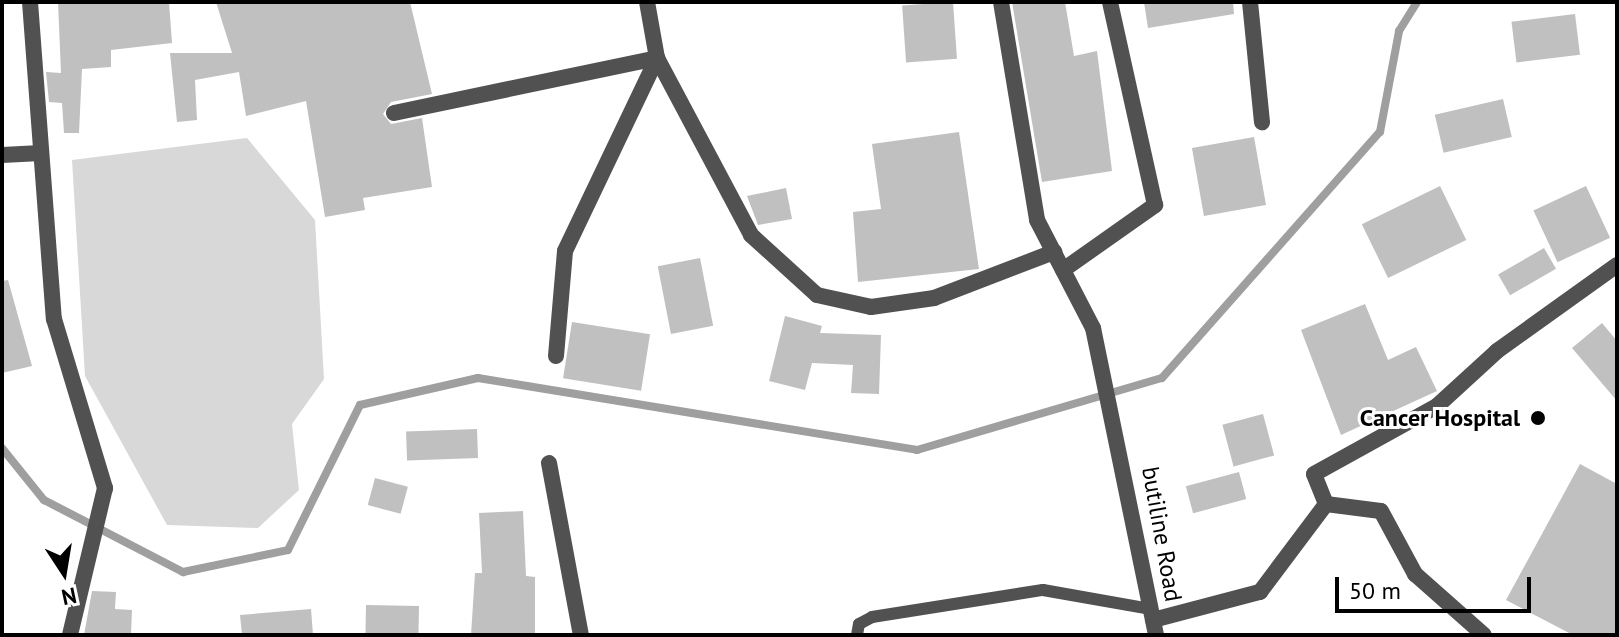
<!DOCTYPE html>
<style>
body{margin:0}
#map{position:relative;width:1619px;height:637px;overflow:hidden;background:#fff;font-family:"PT Sans",sans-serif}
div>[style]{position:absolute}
.green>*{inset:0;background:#d8d8d8}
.stream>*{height:8px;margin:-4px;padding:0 4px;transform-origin:4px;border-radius:4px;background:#9f9f9f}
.building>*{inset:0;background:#c0c0c0;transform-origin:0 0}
.service>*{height:12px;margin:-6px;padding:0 6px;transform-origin:6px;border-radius:6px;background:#515151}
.minor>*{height:16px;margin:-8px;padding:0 8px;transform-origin:8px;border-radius:8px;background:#515151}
.tertiary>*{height:16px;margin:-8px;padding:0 8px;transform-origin:8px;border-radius:8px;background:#515151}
.dots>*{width:22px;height:22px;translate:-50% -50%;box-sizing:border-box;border:4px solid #fff;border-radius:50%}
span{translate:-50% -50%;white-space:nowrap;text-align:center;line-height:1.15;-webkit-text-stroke:6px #fff;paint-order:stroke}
.poi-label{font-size:24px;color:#000;font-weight:700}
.right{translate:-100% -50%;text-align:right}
.street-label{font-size:24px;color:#000}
.frame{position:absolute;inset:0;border:4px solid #000;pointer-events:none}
.north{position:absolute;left:24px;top:533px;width:80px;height:80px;-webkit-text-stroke:6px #fff;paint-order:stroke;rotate:168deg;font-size:22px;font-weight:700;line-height:32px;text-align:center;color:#000}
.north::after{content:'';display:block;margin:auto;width:28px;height:36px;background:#000;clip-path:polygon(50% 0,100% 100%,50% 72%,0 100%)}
.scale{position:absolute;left:1335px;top:577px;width:196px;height:36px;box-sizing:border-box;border:4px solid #000;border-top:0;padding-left:10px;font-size:24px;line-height:28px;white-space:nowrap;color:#000;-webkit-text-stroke:6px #fff;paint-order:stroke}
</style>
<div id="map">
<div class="green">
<i style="clip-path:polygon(247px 138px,315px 220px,324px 379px,292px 424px,299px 490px,258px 528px,167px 525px,85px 376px,72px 160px)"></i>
</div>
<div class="stream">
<i style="left:2px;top:448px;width:67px;rotate:51.1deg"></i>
<i style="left:44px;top:500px;width:157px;rotate:27.4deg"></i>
<i style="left:183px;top:572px;width:107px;rotate:-11.8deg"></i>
<i style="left:288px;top:550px;width:162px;rotate:-63.6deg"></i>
<i style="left:360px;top:405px;width:121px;rotate:-12.9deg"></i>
<i style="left:478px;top:378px;width:445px;rotate:9.3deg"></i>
<i style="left:917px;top:450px;width:255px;rotate:-16.4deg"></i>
<i style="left:1162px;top:378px;width:329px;rotate:-48.5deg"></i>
<i style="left:1380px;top:132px;width:103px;rotate:-79.3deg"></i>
<i style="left:1399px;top:31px;width:34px;rotate:-58deg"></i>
</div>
<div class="building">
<i style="clip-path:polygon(58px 2px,169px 2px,172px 43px,111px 50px,111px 67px,82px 69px,79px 133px,64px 133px,62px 103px,49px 102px,46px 72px,61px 73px)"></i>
<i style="clip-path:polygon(216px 2px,410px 2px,432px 94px,391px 102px,383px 114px,391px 124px,422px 118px,432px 187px,363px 198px,365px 210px,325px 217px,306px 101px,246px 116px,239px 72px,195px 80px,197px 120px,177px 122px,170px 53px,232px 53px)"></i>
<i style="left:953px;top:2px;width:57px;height:51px;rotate:86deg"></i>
<i style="clip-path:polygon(1012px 2px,1065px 2px,1074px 56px,1097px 51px,1112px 171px,1042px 182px)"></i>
<i style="clip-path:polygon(1144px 2px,1233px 2px,1234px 14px,1148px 28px)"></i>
<i style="left:1575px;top:14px;width:41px;height:64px;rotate:83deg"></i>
<i style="left:1503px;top:99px;width:39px;height:70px;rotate:77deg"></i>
<i style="clip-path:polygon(959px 132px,979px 269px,858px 282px,853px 212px,881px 209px,872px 144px)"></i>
<i style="left:1254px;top:137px;width:69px;height:63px;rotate:80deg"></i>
<i style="left:1440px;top:186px;width:60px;height:87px;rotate:64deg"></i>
<i style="left:1586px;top:186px;width:57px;height:58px;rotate:65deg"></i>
<i style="clip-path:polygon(786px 188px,792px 219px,758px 225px,747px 196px)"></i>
<i style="left:1544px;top:248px;width:24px;height:53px;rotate:60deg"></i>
<i style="left:700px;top:258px;width:69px;height:43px;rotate:79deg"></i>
<i style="clip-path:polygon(8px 280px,32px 366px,2px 373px,2px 281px)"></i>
<i style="clip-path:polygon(1365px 304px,1388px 360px,1416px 347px,1437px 391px,1341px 435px,1301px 330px)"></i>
<i style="clip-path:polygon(785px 316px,822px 326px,820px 333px,881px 335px,879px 394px,851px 393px,853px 365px,812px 363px,805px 390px,769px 381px)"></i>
<i style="left:572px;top:322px;width:79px;height:57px;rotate:9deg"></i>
<i style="clip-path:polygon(1602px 323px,1617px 341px,1617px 401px,1572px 348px)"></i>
<i style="left:1263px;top:414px;width:43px;height:42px;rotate:75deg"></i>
<i style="left:477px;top:429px;width:29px;height:71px;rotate:88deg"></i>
<i style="clip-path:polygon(1580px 464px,1617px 484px,1617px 635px,1573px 635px,1506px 600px)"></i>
<i style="left:1239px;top:472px;width:28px;height:55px;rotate:75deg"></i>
<i style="left:375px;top:478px;width:34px;height:28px;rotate:15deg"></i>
<i style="clip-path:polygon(523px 511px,526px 576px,535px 577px,535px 635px,471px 635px,475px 573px,482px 573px,479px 513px)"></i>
<i style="clip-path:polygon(92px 591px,116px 592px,115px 609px,132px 610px,131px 635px,84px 635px)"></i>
<i style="left:366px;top:605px;width:53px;height:30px;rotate:1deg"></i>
<i style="clip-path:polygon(311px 609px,313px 635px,242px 635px,240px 615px)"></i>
</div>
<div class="service">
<i style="left:857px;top:635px;width:11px;rotate:-80deg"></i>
<i style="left:859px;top:624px;width:15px;rotate:-28deg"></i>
<i style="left:872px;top:617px;width:173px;rotate:-9deg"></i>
<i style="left:1043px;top:590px;width:110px;rotate:10deg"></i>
</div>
<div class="minor">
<i style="left:30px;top:2px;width:318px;rotate:85.7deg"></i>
<i style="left:54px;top:319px;width:177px;rotate:73.2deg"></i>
<i style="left:105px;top:488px;width:151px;rotate:103.4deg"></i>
<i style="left:1250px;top:2px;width:121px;rotate:84.3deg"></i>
<i style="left:394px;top:113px;width:269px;rotate:-11.8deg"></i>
<i style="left:657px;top:58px;width:200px;rotate:62deg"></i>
<i style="left:751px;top:235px;width:89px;rotate:42.3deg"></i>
<i style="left:817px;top:295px;width:55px;rotate:12.5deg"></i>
<i style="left:871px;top:307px;width:64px;rotate:-8.1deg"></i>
<i style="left:934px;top:298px;width:129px;rotate:-21deg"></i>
<i style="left:2px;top:155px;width:39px;rotate:-3deg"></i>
<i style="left:1063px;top:270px;width:113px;rotate:-35.2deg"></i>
<i style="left:1155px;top:205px;width:208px;rotate:-102.5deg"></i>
<i style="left:556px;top:356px;width:105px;rotate:-85.1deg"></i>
<i style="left:565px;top:251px;width:214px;rotate:-64.5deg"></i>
<i style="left:657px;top:58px;width:57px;rotate:-100.1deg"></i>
<i style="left:549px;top:463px;width:175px;rotate:79.5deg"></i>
<i style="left:1326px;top:504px;width:55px;rotate:7.3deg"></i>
<i style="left:1381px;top:511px;width:72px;rotate:61.6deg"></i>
<i style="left:1415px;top:574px;width:92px;rotate:41.5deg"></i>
<i style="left:1153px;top:620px;width:111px;rotate:-14.7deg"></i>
<i style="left:1260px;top:592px;width:110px;rotate:-53.1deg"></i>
<i style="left:1326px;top:504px;width:32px;rotate:-112deg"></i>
<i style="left:1314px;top:474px;width:141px;rotate:-28.9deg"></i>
<i style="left:1437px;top:406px;width:81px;rotate:-42.5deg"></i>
<i style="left:1497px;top:351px;width:148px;rotate:-35.6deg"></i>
</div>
<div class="tertiary">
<i style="left:1001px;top:2px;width:221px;rotate:80.6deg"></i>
<i style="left:1037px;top:220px;width:122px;rotate:62.6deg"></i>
<i style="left:1093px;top:328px;width:313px;rotate:78.4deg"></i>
</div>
<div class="dots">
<i style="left:1538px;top:418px;background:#000"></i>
</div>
<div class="poi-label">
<span class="right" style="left:1520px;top:418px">Cancer Hospital</span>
</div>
<div class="street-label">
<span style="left:1162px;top:534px;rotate:80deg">butiline Road</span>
</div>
<div class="frame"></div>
<div class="north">N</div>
<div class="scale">50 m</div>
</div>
